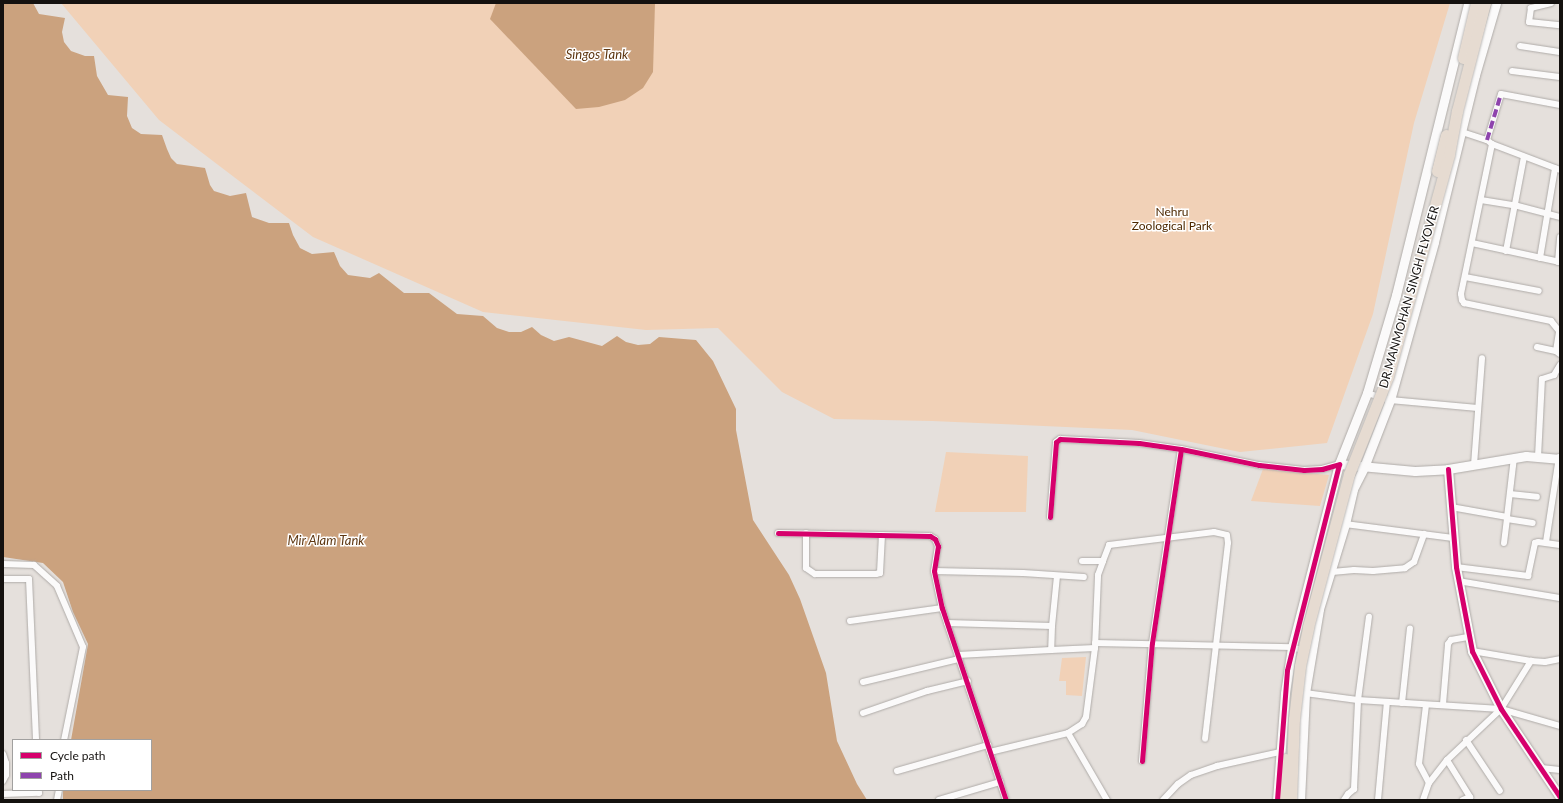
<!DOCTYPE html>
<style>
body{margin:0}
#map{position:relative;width:1563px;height:803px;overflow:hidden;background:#e5e0dc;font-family:Lato,sans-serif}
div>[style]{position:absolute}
.green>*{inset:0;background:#f1d1b7}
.water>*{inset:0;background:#cba27e}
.roads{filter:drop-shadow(0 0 1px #afaba8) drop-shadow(0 0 1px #afaba8)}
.street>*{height:6px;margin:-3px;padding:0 3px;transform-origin:3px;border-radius:3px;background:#fbfafa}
.secondary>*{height:9px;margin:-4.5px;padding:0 4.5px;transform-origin:4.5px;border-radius:4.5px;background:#fbfafa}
.bridges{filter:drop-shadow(0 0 1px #bdbbb9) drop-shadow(0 0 1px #bdbbb9)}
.highway-bridge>*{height:11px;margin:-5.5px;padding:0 5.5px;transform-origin:5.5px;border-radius:5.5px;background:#e6dbd1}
.quiet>*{height:4px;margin-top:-2px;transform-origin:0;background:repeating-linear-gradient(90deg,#8e44ad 0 8px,transparent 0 12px)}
.cycleway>*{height:5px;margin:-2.5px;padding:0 2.5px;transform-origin:2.5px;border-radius:2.5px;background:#d6006c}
span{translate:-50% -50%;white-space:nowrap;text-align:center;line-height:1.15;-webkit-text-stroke:3px #fff;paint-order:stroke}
.park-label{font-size:12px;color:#4d2800}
.street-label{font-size:12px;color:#14110f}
.water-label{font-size:13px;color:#5e3711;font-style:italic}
.frame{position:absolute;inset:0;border:4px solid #14110f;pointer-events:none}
.legend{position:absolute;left:12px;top:739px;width:140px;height:52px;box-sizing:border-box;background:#fff;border:1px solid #a1a09f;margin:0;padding:5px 7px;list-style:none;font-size:12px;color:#14110f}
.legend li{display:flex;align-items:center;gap:8px;height:20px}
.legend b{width:20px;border:1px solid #a1a09f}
</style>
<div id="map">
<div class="green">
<i style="clip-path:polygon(61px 3px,1450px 3px,1414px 123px,1373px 314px,1327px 443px,1240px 452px,1132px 430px,932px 421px,834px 419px,782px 392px,718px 328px,646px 330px,483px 312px,313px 237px,159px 120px)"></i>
<i style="clip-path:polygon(946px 452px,1028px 456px,1026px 512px,935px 512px)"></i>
<i style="clip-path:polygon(1263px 469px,1329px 475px,1320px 506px,1251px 501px)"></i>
<i style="clip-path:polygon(1086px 657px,1082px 696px,1066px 695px,1066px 681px,1059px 681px,1062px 658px)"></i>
</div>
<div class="water">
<i style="clip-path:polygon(3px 3px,33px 3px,39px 14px,65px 18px,62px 32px,64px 42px,71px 51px,85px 56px,94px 56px,97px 76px,108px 95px,128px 97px,127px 116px,132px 128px,141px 134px,162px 135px,167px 149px,171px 158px,177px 164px,205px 168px,210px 185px,214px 191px,230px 196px,246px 193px,252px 217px,269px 223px,289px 223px,293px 235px,300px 248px,312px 254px,334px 252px,340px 266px,348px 275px,370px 278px,379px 273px,404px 293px,429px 293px,457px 314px,483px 316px,497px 328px,509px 332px,521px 332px,532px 327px,541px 335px,554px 341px,569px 337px,602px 346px,617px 336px,626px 342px,638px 345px,650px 344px,659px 337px,696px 340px,713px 361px,736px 409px,736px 430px,753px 520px,789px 575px,800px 599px,826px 673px,837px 741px,857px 784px,867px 800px,63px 800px,63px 790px,151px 790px,151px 740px,71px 740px,88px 644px,73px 612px,63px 582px,43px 563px,3px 557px)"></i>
<i style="clip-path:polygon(496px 3px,655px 3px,653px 72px,643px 88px,625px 100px,599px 107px,576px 109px,490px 19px)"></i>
</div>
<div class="roads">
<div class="street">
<i style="left:1551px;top:3px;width:21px;rotate:166deg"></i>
<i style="left:1531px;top:8px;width:14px;rotate:98deg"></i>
<i style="left:1529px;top:22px;width:31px;rotate:6deg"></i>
<i style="left:1520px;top:46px;width:40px;rotate:8.5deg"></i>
<i style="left:1512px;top:71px;width:48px;rotate:7.1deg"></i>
<i style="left:1462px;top:132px;width:26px;rotate:18deg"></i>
<i style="left:1487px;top:140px;width:6px;rotate:39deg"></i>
<i style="left:1492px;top:144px;width:73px;rotate:20.9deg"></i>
<i style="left:1487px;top:140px;width:48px;rotate:-73.1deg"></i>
<i style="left:1501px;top:94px;width:60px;rotate:10.6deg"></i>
<i style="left:1492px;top:144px;width:153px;rotate:101.7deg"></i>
<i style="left:1461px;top:294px;width:6px;rotate:81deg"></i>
<i style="left:1462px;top:300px;width:4px;rotate:56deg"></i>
<i style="left:1464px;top:303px;width:89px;rotate:11.7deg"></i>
<i style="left:1551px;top:321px;width:14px;rotate:51deg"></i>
<i style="left:1481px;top:200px;width:33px;rotate:9deg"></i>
<i style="left:1514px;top:205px;width:48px;rotate:14.6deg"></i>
<i style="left:1472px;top:243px;width:90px;rotate:12.2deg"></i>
<i style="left:1506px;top:251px;width:96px;rotate:-79.2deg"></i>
<i style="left:1540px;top:258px;width:91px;rotate:-80.5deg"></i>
<i style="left:1558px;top:262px;width:25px;rotate:-85deg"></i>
<i style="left:1465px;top:277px;width:75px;rotate:10.7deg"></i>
<i style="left:1537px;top:347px;width:19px;rotate:12deg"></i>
<i style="left:1556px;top:351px;width:5px;rotate:37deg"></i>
<i style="left:1556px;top:351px;width:19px;rotate:-81deg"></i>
<i style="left:1367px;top:393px;width:24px;rotate:17deg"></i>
<i style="left:1390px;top:400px;width:88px;rotate:5.2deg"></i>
<i style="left:1538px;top:457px;width:78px;rotate:-87.1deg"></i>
<i style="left:1542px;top:379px;width:13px;rotate:-18deg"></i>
<i style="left:1554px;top:375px;width:12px;rotate:-59deg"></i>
<i style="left:1474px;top:465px;width:107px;rotate:-85.7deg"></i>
<i style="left:1510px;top:494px;width:27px;rotate:6deg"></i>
<i style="left:1451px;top:507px;width:57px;rotate:10.1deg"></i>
<i style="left:1507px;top:517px;width:60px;rotate:-83.3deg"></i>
<i style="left:1050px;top:517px;width:75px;rotate:-85.4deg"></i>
<i style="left:1056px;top:442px;width:5px;rotate:-37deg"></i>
<i style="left:1060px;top:439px;width:79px;rotate:2.9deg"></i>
<i style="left:1139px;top:443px;width:42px;rotate:8.1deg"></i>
<i style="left:1181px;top:449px;width:80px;rotate:11.6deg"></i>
<i style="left:1259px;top:465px;width:45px;rotate:6.3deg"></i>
<i style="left:1304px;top:470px;width:18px;rotate:-3deg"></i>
<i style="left:1322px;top:469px;width:18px;rotate:-16deg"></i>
<i style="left:1507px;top:519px;width:26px;rotate:9deg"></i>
<i style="left:1345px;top:524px;width:109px;rotate:7.4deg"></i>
<i style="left:778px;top:533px;width:152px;rotate:1.1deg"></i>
<i style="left:930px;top:536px;width:6px;rotate:31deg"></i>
<i style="left:935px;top:539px;width:8px;rotate:67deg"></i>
<i style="left:938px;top:546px;width:25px;rotate:99deg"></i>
<i style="left:934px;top:571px;width:38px;rotate:78deg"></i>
<i style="left:942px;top:608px;width:202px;rotate:71.6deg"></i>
<i style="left:806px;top:533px;width:35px;rotate:90deg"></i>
<i style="left:806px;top:568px;width:11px;rotate:34deg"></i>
<i style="left:815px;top:574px;width:61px"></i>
<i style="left:876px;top:574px;width:4px;rotate:-14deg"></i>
<i style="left:880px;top:573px;width:38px;rotate:-87deg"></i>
<i style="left:1546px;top:542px;width:86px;rotate:-81.3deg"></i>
<i style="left:1504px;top:543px;width:26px;rotate:-83deg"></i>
<i style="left:1103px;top:561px;width:17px;rotate:-69deg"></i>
<i style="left:1109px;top:545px;width:106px;rotate:-7.1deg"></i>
<i style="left:1214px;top:532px;width:13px;rotate:13deg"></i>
<i style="left:1227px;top:535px;width:8px;rotate:83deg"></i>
<i style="left:1228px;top:543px;width:197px;rotate:96.7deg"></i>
<i style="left:3px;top:564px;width:31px;rotate:2deg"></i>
<i style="left:34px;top:565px;width:31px;rotate:42deg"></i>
<i style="left:57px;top:586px;width:66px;rotate:66.9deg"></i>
<i style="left:83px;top:647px;width:95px;rotate:101.5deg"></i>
<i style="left:1456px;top:567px;width:73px;rotate:7.1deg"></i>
<i style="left:1528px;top:576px;width:34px;rotate:-78deg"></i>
<i style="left:1535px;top:543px;width:3px;rotate:-18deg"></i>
<i style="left:1538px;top:542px;width:22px;rotate:8deg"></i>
<i style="left:934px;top:571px;width:89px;rotate:1.3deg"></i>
<i style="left:1023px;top:573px;width:61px;rotate:3.8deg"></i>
<i style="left:1332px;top:572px;width:22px;rotate:-5deg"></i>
<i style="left:1354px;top:570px;width:19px;rotate:3deg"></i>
<i style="left:1373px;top:571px;width:32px;rotate:-5deg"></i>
<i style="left:1405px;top:568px;width:11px;rotate:-34deg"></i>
<i style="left:1414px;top:562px;width:30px;rotate:-70deg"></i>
<i style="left:3px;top:579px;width:26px"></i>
<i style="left:29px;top:579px;width:161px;rotate:87.5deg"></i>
<i style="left:1458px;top:581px;width:103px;rotate:9.5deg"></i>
<i style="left:850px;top:621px;width:93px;rotate:-8deg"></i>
<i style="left:947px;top:623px;width:105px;rotate:1.6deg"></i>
<i style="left:1052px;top:626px;width:24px;rotate:92deg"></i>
<i style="left:1051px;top:650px;width:44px;rotate:-2.6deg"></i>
<i style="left:1052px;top:626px;width:50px;rotate:-84.3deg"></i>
<i style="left:1095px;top:643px;width:197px;rotate:1.2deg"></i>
<i style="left:1292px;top:647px;width:14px;rotate:17deg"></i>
<i style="left:1472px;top:651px;width:60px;rotate:9.6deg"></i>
<i style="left:1531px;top:661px;width:14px;rotate:4deg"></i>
<i style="left:1545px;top:662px;width:15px;rotate:-11deg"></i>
<i style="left:958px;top:655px;width:93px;rotate:-3.1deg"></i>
<i style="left:863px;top:682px;width:99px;rotate:-13.5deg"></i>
<i style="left:1305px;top:693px;width:53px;rotate:7.5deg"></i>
<i style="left:1358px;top:700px;width:143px;rotate:3.6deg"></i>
<i style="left:1501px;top:709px;width:61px;rotate:16.1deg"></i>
<i style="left:1402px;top:703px;width:75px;rotate:-83.9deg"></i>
<i style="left:1443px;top:704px;width:60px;rotate:-85.2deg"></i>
<i style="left:1448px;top:644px;width:5px;rotate:-53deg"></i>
<i style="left:1451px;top:640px;width:17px;rotate:-10deg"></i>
<i style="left:1426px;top:705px;width:59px;rotate:96.8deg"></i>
<i style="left:1419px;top:764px;width:21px;rotate:62deg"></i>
<i style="left:863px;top:713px;width:68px;rotate:-19deg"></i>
<i style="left:927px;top:691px;width:42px;rotate:-13.7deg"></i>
<i style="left:1068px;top:733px;width:78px;rotate:59.8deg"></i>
<i style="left:1466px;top:740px;width:61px;rotate:56.3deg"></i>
<i style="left:990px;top:752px;width:80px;rotate:-13.7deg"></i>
<i style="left:1068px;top:733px;width:17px;rotate:-33deg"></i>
<i style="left:1082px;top:724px;width:8px;rotate:-60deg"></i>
<i style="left:1086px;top:717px;width:70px;rotate:-82.6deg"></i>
<i style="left:1095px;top:648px;width:73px;rotate:-87.6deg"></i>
<i style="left:1098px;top:575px;width:15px;rotate:-70deg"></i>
<i style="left:1103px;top:561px;width:21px;rotate:180deg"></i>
<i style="left:3px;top:754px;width:9px;rotate:72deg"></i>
<i style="left:6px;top:763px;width:12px;rotate:90deg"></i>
<i style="left:6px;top:775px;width:7px;rotate:117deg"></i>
<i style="left:1447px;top:760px;width:44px;rotate:58.1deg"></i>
<i style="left:1470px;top:797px;width:8px;rotate:157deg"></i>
<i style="left:1142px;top:761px;width:118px;rotate:-85.2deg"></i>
<i style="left:1152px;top:643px;width:196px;rotate:-81.5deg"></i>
<i style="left:1541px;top:768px;width:19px;rotate:6deg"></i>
<i style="left:897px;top:771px;width:95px;rotate:-15.9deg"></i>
<i style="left:3px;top:794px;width:36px;rotate:-2deg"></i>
<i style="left:39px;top:793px;width:3px;rotate:-108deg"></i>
<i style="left:57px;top:800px;width:10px;rotate:-79deg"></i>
<i style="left:939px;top:800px;width:64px;rotate:-16.4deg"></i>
<i style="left:1163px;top:800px;width:22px;rotate:-47deg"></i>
<i style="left:1178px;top:784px;width:16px;rotate:-35deg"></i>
<i style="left:1191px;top:775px;width:28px;rotate:-19deg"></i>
<i style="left:1217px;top:766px;width:65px;rotate:-12.5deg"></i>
<i style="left:1344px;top:800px;width:7px;rotate:-56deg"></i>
<i style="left:1348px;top:794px;width:8px;rotate:-40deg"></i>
<i style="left:1354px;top:789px;width:89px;rotate:-87.4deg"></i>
<i style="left:1358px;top:700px;width:84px;rotate:-82.5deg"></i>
<i style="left:1378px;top:800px;width:98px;rotate:-84.8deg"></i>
<i style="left:1423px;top:800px;width:18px;rotate:-71deg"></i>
<i style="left:1429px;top:783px;width:29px;rotate:-52deg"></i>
<i style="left:1447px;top:760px;width:74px;rotate:-43.4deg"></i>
<i style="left:1501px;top:709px;width:57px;rotate:-58deg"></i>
</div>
<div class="secondary">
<i style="left:1339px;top:464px;width:76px;rotate:5.3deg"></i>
<i style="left:1415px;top:471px;width:33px;rotate:-3deg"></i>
<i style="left:1448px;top:469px;width:79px;rotate:-9.5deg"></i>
<i style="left:1526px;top:456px;width:34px;rotate:5deg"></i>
<i style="left:1448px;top:469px;width:98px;rotate:85.3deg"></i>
<i style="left:1456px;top:567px;width:86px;rotate:79.2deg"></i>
<i style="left:1472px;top:651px;width:65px;rotate:63.4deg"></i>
<i style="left:1501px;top:709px;width:106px;rotate:56.2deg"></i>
<i style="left:1277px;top:800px;width:107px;rotate:-85.7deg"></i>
<i style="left:1285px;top:693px;width:47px;rotate:-81.3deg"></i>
<i style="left:1292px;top:647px;width:189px;rotate:-75.6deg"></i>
<i style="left:1339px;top:464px;width:76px;rotate:-68.5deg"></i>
<i style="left:1367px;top:393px;width:102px;rotate:-73.5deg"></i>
<i style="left:1396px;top:295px;width:301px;rotate:-76.1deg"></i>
<i style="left:1300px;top:800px;width:107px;rotate:-87.3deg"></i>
<i style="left:1305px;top:693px;width:85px;rotate:-80.5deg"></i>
<i style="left:1319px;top:609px;width:89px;rotate:-73deg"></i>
<i style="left:1345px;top:524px;width:36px;rotate:-77deg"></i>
<i style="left:1353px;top:489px;width:25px;rotate:-63deg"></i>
<i style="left:1364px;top:467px;width:72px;rotate:-68.8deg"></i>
<i style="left:1390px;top:400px;width:164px;rotate:-74.4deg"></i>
<i style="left:1434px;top:242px;width:172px;rotate:-76.2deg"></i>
<i style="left:1475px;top:75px;width:75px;rotate:-73.7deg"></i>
</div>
</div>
<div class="bridges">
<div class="highway-bridge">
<i style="left:1463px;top:58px;width:57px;rotate:-76.7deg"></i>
<i style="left:1437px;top:171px;width:37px;rotate:-76deg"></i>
<i style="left:1284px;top:795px;width:36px;rotate:-88deg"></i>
<i style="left:1291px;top:800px;width:81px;rotate:-87.9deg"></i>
<i style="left:1294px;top:719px;width:53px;rotate:-83.5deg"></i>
<i style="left:1300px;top:666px;width:40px;rotate:-78deg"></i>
<i style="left:1308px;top:627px;width:158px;rotate:-75deg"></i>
<i style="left:1349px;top:474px;width:105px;rotate:-68.3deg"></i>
<i style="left:1388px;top:376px;width:230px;rotate:-74.6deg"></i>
<i style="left:1449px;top:154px;width:44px;rotate:-79.5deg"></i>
<i style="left:1457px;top:111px;width:112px;rotate:-75.5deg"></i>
</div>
</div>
<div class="quiet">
<i style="left:1487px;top:140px;width:48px;rotate:-73.1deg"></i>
</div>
<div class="cycleway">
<i style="left:1448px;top:469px;width:98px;rotate:85.3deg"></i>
<i style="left:1456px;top:567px;width:86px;rotate:79.2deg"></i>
<i style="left:1472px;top:651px;width:65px;rotate:63.4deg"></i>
<i style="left:1501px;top:709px;width:106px;rotate:56.2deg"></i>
<i style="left:1050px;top:517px;width:75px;rotate:-85.4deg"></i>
<i style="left:1056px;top:442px;width:5px;rotate:-37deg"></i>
<i style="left:1060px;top:439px;width:79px;rotate:2.9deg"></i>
<i style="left:1139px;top:443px;width:42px;rotate:8.1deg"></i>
<i style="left:1181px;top:449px;width:80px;rotate:11.6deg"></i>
<i style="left:1259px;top:465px;width:45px;rotate:6.3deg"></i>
<i style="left:1304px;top:470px;width:18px;rotate:-3deg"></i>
<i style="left:1322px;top:469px;width:18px;rotate:-16deg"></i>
<i style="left:778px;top:533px;width:152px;rotate:1.1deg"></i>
<i style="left:930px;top:536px;width:6px;rotate:31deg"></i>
<i style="left:935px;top:539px;width:8px;rotate:67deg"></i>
<i style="left:938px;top:546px;width:25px;rotate:99deg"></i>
<i style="left:934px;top:571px;width:38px;rotate:78deg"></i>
<i style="left:942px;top:608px;width:202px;rotate:71.6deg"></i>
<i style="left:1142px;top:761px;width:118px;rotate:-85.2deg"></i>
<i style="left:1152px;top:643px;width:196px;rotate:-81.5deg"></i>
<i style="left:1277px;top:800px;width:130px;rotate:-85.6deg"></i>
<i style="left:1287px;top:670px;width:212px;rotate:-75.8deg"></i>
</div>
<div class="park-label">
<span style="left:1172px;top:219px">Nehru<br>Zoological Park</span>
</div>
<div class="street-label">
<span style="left:1409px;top:297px;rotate:-74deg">DR.MANMOHAN SINGH FLYOVER</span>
</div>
<div class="water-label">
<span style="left:597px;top:54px">Singos Tank</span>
<span style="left:326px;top:540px">Mir Alam Tank</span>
</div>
<div class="frame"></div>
<ul class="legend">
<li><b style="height:5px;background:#d6006c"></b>Cycle path</li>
<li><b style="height:5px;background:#8e44ad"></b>Path</li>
</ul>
</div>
